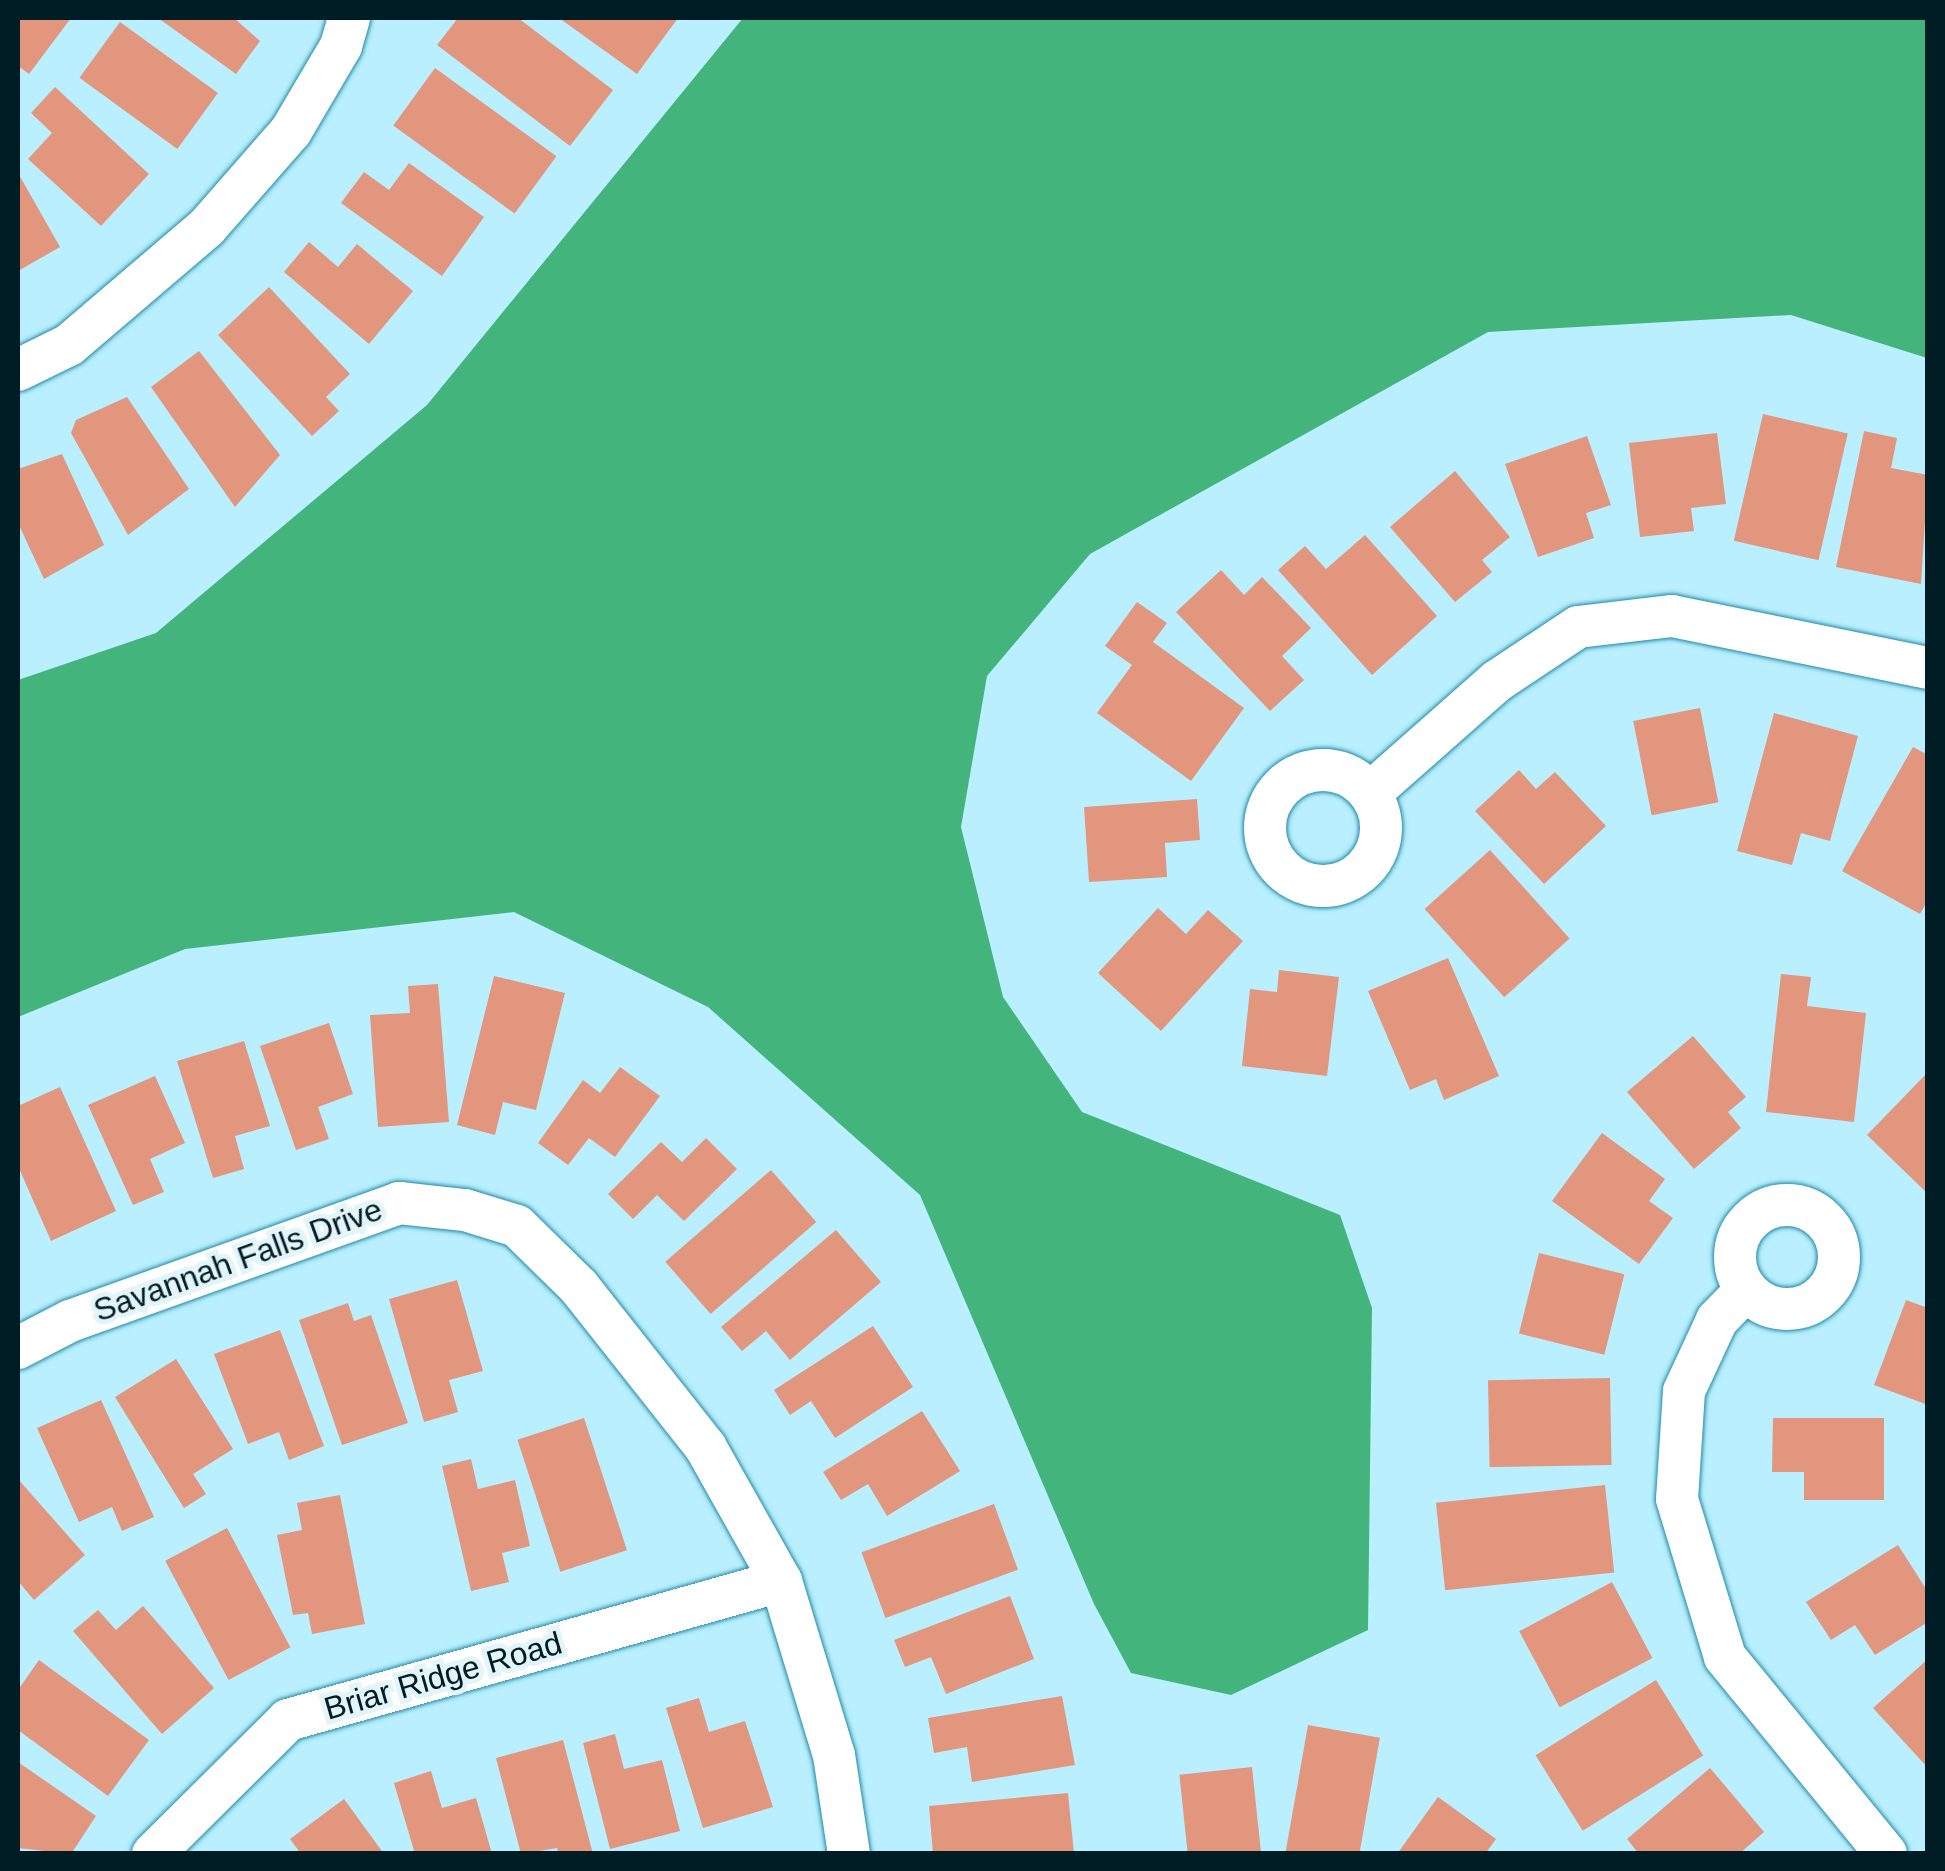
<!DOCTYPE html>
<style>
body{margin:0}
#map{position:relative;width:1945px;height:1871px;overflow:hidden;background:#b9efff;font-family:Arial,sans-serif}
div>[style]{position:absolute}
.water>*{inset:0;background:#43b47c}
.building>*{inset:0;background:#e2967e;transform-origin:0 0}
.roads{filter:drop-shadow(0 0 2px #218ba5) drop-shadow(0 0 2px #218ba5)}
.street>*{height:42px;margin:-21px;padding:0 21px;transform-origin:21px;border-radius:21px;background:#fff}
.street>.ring{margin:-21px;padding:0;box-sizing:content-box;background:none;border:42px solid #fff;border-radius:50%}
span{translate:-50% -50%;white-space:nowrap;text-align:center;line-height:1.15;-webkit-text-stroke:10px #e4f5fa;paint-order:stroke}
.street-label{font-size:32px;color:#001c24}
.frame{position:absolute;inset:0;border:20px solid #001c24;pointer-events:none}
</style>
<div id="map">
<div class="water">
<i style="clip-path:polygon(743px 18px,1927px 18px,1927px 358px,1791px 315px,1488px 332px,1090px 554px,987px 676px,961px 827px,1003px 997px,1082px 1112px,1340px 1215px,1372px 1308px,1368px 1630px,1231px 1695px,1131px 1673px,1094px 1604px,920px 1195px,708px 1007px,514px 912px,185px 949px,18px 1017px,18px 680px,156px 633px,427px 405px)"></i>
</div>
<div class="building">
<i style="clip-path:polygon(18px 18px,71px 18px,29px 74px,18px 66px)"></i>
<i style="clip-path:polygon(158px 18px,234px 18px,260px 41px,236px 74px)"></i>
<i style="clip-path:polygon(458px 18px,518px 18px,613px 90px,570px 146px,437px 45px)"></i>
<i style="clip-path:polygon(559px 18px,678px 18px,637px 74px)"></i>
<i style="left:120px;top:22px;width:121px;height:69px;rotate:36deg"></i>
<i style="left:435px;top:68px;width:150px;height:71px;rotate:36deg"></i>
<i style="clip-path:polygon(55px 87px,149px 174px,101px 226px,28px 159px,52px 133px,31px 113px)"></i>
<i style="clip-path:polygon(409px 163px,484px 217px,442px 276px,341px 203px,364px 172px,389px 190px)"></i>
<i style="clip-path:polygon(18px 173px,60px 247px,18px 271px)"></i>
<i style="clip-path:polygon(309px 242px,338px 267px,357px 244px,413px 291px,369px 344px,284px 272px)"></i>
<i style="clip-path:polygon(269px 287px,350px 374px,326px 397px,339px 411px,312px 436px,218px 335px)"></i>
<i style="clip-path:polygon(199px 351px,280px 455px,235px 507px,151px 387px)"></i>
<i style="clip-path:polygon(127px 397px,189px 489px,128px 535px,71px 433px,76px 420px)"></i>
<i style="left:1763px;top:414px;width:87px;height:130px;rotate:13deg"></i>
<i style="clip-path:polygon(1864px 431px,1897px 438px,1891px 468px,1928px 475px,1921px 584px,1836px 567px)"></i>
<i style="clip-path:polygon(1717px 433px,1726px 504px,1691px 508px,1694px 531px,1640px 537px,1629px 443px)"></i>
<i style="clip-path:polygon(1587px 436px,1611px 505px,1586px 513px,1594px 538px,1538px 557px,1505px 464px)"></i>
<i style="clip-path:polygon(62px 454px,104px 545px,44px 579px,18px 523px,18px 469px)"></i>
<i style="clip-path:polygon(1455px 471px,1510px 537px,1482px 560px,1492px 572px,1455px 602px,1390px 527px)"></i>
<i style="clip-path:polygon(1365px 535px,1437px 616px,1372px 675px,1278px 570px,1305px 546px,1326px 569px)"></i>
<i style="clip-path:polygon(1221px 570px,1244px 595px,1262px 577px,1311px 628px,1282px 656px,1304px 680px,1270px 711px,1176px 612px)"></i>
<i style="clip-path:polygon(1137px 602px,1167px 623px,1153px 642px,1244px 708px,1191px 781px,1097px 713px,1132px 665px,1105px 646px)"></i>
<i style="left:1700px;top:708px;width:96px;height:68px;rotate:79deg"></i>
<i style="clip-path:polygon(1774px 713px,1858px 736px,1830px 841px,1801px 833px,1792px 865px,1737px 851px)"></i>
<i style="clip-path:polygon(1913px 747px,1928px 755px,1928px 900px,1920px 914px,1842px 871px)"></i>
<i style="clip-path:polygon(1519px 770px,1536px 789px,1555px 772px,1606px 826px,1544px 884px,1475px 811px)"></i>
<i style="clip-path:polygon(1197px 799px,1200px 840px,1165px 843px,1167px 877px,1089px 882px,1084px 807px)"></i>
<i style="left:1490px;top:850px;width:119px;height:88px;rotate:48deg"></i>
<i style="clip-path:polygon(1158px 908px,1186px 934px,1208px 910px,1243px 941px,1161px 1031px,1098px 973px)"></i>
<i style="clip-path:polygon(1448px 958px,1499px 1076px,1444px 1100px,1436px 1079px,1410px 1090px,1368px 991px)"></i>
<i style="clip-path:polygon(1279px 970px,1339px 977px,1327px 1076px,1242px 1066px,1250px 989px,1277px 992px)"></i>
<i style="clip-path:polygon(1781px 974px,1811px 977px,1807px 1006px,1866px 1013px,1854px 1122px,1766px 1112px)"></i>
<i style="clip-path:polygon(494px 976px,565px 993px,536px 1110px,503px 1102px,495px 1135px,457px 1125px)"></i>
<i style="clip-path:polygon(438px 984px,449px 1122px,378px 1127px,370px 1015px,410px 1013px,408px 986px)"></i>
<i style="clip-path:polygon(329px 1023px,353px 1094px,318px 1107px,329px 1139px,296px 1150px,260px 1046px)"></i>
<i style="clip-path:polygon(1693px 1036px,1746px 1097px,1728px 1112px,1741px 1128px,1694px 1169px,1627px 1092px)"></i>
<i style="clip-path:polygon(244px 1041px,270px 1126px,235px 1136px,244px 1169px,213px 1178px,177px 1061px)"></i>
<i style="clip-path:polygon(620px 1067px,660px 1096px,615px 1157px,589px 1138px,568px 1165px,538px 1143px,583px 1080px,600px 1093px)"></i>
<i style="clip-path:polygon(1928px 1072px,1928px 1194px,1867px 1135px)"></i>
<i style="clip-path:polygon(155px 1076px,185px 1143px,150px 1159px,164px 1192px,133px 1205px,88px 1105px)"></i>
<i style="clip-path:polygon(60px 1087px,116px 1211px,51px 1241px,18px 1166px,18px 1106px)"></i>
<i style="clip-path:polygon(1602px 1133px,1665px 1179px,1649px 1201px,1673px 1218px,1639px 1264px,1552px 1201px)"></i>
<i style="clip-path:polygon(706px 1138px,737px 1169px,684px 1221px,657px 1195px,633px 1219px,608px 1194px,661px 1142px,682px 1162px)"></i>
<i style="left:771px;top:1170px;width:69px;height:140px;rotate:49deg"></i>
<i style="clip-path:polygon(836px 1230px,881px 1282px,790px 1360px,766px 1331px,742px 1351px,721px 1327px)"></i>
<i style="left:1539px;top:1253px;width:88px;height:83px;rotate:14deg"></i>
<i style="clip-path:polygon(457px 1280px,483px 1371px,449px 1380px,458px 1412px,424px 1422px,389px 1299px)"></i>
<i style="clip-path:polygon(1906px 1300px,1928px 1308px,1928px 1405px,1874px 1385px)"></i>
<i style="clip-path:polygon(348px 1303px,354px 1321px,371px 1315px,408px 1423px,342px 1445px,299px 1320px)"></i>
<i style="clip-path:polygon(873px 1326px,913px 1387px,835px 1438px,811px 1401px,790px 1415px,774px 1390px)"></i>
<i style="clip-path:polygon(280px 1330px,324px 1446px,289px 1460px,279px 1432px,248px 1444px,214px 1354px)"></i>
<i style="clip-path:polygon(176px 1359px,233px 1449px,193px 1474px,206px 1494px,184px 1508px,115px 1397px)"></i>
<i style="left:1610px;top:1378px;width:87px;height:122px;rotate:89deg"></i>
<i style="clip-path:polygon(101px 1400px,154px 1517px,122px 1531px,112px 1507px,79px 1522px,37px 1428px)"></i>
<i style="clip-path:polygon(922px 1411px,960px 1471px,887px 1516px,868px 1484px,841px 1500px,823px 1472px)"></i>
<i style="left:584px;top:1418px;width:139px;height:70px;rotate:72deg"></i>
<i style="clip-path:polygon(1773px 1418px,1884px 1418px,1884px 1500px,1804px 1500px,1804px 1472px,1772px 1472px)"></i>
<i style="clip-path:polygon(471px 1459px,478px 1489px,515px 1480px,530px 1546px,502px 1553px,509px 1582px,471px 1591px,442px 1466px)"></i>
<i style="clip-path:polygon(18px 1479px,85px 1555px,34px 1600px,18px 1581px)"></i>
<i style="left:1605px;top:1485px;width:88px;height:170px;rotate:84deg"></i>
<i style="clip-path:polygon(340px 1495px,365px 1624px,312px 1634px,308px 1613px,293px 1615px,277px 1535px,302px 1530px,297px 1503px)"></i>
<i style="left:994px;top:1504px;width:70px;height:141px;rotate:70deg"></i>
<i style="left:227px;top:1528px;width:135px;height:70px;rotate:62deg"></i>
<i style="clip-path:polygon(1898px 1545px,1928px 1592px,1928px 1622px,1875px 1655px,1855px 1625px,1831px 1640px,1806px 1602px)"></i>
<i style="left:1612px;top:1582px;width:86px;height:105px;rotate:62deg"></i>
<i style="clip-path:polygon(1010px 1596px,1034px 1659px,946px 1694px,931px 1657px,905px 1667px,894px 1640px)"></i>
<i style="clip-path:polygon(143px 1606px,214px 1688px,162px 1734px,73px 1631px,98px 1610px,116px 1630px)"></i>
<i style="clip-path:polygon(1928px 1659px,1928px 1768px,1873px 1708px)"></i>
<i style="clip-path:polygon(39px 1660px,149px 1740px,108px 1796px,18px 1730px,18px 1690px)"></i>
<i style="left:1656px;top:1680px;width:89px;height:142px;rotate:58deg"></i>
<i style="clip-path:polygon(1062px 1696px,1075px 1765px,972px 1782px,967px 1747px,934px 1753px,928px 1718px)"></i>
<i style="clip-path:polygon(699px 1698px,709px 1732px,745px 1721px,773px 1807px,703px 1828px,666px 1708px)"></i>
<i style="left:1308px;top:1725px;width:73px;height:131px;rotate:10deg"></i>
<i style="clip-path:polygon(615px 1734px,624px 1769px,662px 1760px,680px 1831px,610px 1849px,583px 1743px)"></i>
<i style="clip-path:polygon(563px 1740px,593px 1854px,559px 1854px,557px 1848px,521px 1854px,496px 1758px)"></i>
<i style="clip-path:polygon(18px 1762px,96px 1816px,71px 1854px,18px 1848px)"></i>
<i style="left:1252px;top:1767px;width:87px;height:73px;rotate:84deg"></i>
<i style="clip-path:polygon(1710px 1768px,1764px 1832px,1739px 1854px,1639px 1854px,1627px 1839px)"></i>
<i style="clip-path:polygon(431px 1771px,442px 1808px,476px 1798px,492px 1854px,415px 1854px,394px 1783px)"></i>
<i style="clip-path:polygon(1068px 1793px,1074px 1854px,933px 1854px,929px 1806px)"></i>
<i style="clip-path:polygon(1438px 1797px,1496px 1839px,1485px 1854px,1397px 1854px)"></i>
<i style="clip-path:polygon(344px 1799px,384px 1854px,301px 1854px,290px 1839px)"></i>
</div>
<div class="roads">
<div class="street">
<i style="left:18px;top:370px;width:57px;rotate:-26.1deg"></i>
<i style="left:69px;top:345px;width:182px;rotate:-40.5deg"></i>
<i style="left:207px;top:227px;width:128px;rotate:-48.8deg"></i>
<i style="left:291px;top:131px;width:99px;rotate:-59.5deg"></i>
<i style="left:341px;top:46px;width:29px;rotate:-74deg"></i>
<i class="ring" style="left:1265px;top:770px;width:74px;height:74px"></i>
<i style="left:1370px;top:793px;width:169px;rotate:-41.4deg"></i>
<i style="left:1497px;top:681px;width:97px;rotate:-33.7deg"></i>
<i style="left:1578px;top:627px;width:95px;rotate:-6.7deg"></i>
<i style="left:1672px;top:616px;width:261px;rotate:11.5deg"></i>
<i class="ring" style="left:1735px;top:1205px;width:62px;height:62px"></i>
<i style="left:1746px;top:1290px;width:42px;rotate:134deg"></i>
<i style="left:1717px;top:1320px;width:78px;rotate:114.9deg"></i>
<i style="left:1684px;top:1391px;width:108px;rotate:93.7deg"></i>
<i style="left:1677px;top:1499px;width:165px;rotate:73.1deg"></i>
<i style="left:1725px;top:1657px;width:254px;rotate:50.7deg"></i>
<i style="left:18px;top:1348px;width:59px;rotate:-27.4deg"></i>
<i style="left:70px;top:1321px;width:350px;rotate:-19.7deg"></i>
<i style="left:399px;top:1203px;width:66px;rotate:6.1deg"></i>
<i style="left:465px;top:1210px;width:54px;rotate:17.1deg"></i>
<i style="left:517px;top:1226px;width:87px;rotate:44.5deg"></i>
<i style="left:579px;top:1287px;width:205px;rotate:51.7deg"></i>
<i style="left:706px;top:1448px;width:153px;rotate:60.6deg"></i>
<i style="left:781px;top:1581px;width:182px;rotate:73.1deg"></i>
<i style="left:834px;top:1755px;width:100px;rotate:81.4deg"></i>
<i style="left:153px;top:1854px;width:190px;rotate:-44.8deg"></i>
<i style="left:288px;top:1720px;width:512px;rotate:-15.75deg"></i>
</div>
</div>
<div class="street-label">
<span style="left:238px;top:1260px;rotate:-20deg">Savannah Falls Drive</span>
<span style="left:443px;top:1676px;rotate:-16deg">Briar Ridge Road</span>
</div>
<div class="frame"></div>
</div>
